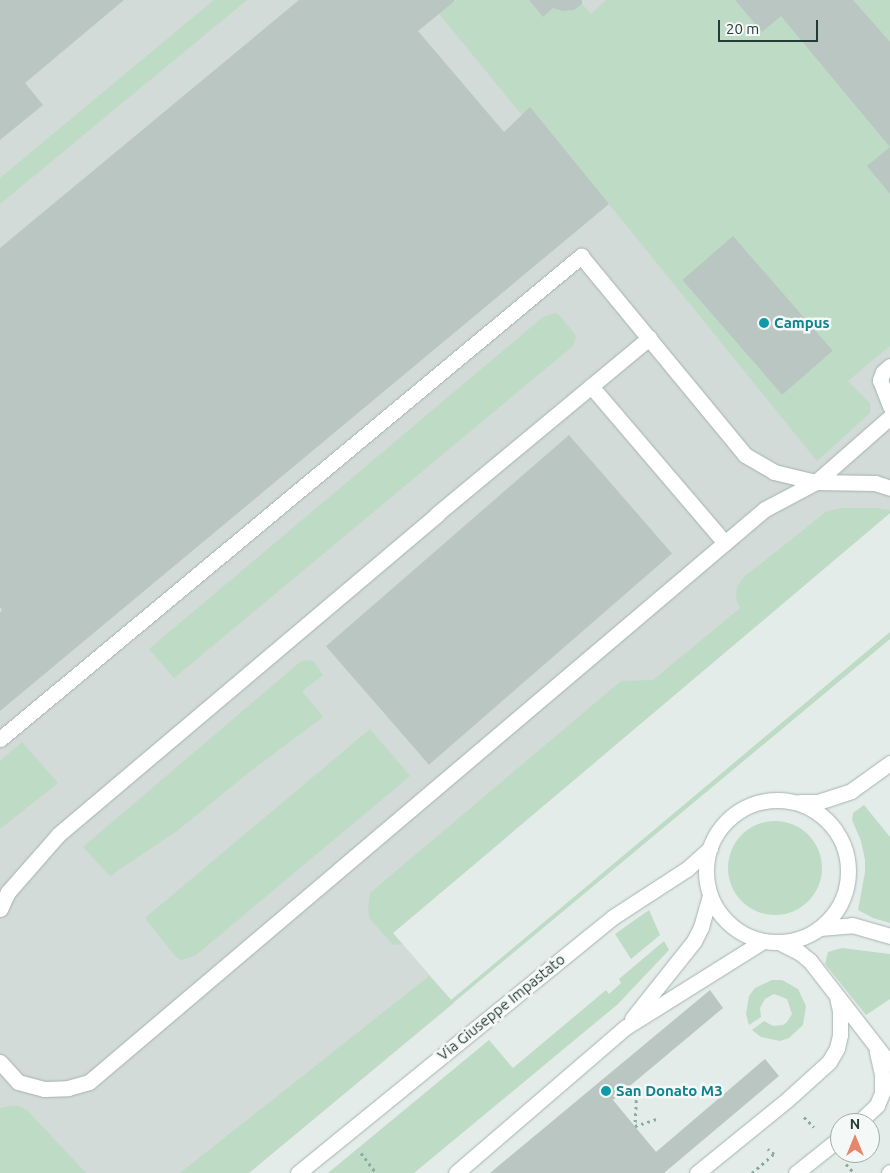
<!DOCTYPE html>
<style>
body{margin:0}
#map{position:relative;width:890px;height:1173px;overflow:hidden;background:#e3ece8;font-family:Ubuntu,sans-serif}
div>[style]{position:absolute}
.built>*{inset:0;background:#d2dbd7}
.green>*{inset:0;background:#bedbc6}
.round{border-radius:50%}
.building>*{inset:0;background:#b9c6c1;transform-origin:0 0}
.path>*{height:3px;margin-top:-1.5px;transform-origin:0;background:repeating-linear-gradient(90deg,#87aca1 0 2.5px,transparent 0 6.5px)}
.roads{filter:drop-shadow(0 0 1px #a6b3af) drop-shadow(0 0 1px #a6b3af)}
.minor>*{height:15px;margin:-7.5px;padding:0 7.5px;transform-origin:7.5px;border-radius:7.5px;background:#fff}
.minor>.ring{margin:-7.5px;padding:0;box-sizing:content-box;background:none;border:15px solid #fff;border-radius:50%}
.dots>*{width:14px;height:14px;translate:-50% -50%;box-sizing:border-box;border:2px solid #f4f8f6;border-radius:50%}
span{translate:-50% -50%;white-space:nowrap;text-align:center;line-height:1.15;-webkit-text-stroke:5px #f4f8f6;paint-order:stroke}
.culture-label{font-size:15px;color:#0d838f;font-weight:700}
.left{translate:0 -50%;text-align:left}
.street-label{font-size:15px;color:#253b35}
.north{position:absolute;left:830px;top:1113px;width:50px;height:50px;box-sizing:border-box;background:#f4f8f6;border:1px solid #a1aca9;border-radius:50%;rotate:0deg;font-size:14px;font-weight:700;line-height:20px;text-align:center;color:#253b35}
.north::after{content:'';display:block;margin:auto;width:18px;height:22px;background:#e58768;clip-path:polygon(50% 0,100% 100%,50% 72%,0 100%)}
.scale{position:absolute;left:718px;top:20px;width:100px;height:22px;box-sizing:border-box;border:2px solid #253b35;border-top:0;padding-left:6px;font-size:15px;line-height:18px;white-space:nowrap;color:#253b35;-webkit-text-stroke:4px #f4f8f6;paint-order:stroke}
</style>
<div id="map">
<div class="built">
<i style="clip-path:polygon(0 0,890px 0,890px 513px,393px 933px,454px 1003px,249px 1173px,0 1173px)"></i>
</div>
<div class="green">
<i style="clip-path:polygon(214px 0,247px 0,0 204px,0 178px)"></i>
<i style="clip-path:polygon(457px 0,529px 0,543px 17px,553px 8px,562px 11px,574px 10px,582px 4px,591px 14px,606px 0,890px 0,890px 346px,848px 381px,870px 403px,870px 413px,817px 461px,609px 204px,522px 115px,439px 14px)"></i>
<i style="clip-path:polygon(555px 313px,559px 315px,574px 333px,576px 337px,573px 346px,174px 678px,149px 649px,543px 317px)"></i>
<i style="clip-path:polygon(842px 508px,875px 508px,890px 510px,890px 513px,393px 933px,402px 944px,393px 945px,370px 919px,368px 910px,370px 893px,621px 681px,653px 680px,740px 608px,736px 599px,737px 587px,744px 577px,827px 511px)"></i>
<i style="clip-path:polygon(890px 632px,890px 639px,249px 1173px,180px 1173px,429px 976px,451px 1000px)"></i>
<i style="clip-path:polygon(307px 660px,313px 661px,323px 675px,302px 691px,323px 717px,252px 770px,177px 831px,110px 876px,83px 847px,300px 662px)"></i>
<i style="clip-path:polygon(370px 729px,410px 776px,195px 956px,181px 960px,175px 956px,145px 918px)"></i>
<i style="clip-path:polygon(22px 742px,58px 783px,0 829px,0 761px)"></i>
<i style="clip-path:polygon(864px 805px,890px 837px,890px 923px,873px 918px,858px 910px,865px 872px,865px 860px,861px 841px,852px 820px,853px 813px)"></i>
<i class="round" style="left:728px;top:821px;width:94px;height:94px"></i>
<i style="clip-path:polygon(649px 910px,660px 935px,631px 959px,615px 934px)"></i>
<i style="clip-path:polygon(664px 941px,669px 950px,618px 1004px,414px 1173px,328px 1173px,489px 1040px,513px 1068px,606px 990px,609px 994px,621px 983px,619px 979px)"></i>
<i style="clip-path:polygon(842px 948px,890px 954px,890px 999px,866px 1015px,825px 964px,828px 952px)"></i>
<i style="clip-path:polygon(772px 980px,782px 980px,798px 989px,806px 1006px,803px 1025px,789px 1038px,780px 1041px,761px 1037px,752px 1030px,764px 1021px,773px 1026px,783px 1025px,787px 1022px,792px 1014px,787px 999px,774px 994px,765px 999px,760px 1008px,761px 1017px,749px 1025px,746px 1014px,749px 996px,755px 988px)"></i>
<i style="clip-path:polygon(10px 1106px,19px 1106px,27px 1110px,86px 1173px,0 1173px,0 1108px)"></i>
</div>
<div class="building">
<i style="clip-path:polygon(0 0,124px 0,25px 83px,43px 105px,0 140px)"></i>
<i style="clip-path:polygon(299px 0,454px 0,455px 1px,418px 31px,504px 132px,530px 107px,609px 204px,0 711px,0 613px,2px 610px,0 607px,0 248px)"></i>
<i style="clip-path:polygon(529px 0,582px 0,582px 4px,574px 10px,562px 11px,553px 8px,543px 17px)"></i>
<i style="clip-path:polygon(735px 0,853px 0,890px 42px,890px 147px,781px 16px,762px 32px)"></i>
<i style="clip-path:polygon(890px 147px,890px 194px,867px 166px)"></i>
<i style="left:733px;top:236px;width:152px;height:67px;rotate:49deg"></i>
<i style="left:569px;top:435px;width:157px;height:322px;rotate:49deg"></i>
<i style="clip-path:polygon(710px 990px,723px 1008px,613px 1100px,656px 1152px,765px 1059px,779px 1076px,664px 1173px,490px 1173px)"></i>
</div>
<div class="path">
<i style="left:637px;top:1087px;width:39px;rotate:93deg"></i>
<i style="left:635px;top:1126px;width:23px;rotate:-18deg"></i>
<i style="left:804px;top:1117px;width:14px;rotate:45deg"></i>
<i style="left:361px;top:1153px;width:25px;rotate:53deg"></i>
<i style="left:846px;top:1164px;width:12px;rotate:48deg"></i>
<i style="left:752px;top:1173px;width:29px;rotate:-41deg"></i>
<i style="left:774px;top:1154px;width:8px;rotate:-140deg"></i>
</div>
<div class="roads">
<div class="minor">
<i style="left:890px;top:366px;width:9px;rotate:139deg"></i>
<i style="left:883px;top:372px;width:9px;rotate:111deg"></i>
<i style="left:880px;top:380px;width:28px;rotate:69deg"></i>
<i style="left:591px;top:386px;width:206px;rotate:49.5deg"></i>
<i style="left:0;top:739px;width:756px;rotate:-39.74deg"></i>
<i style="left:581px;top:256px;width:258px;rotate:50.5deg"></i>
<i style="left:745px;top:455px;width:34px;rotate:30deg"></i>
<i style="left:774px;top:472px;width:43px;rotate:13.4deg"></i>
<i style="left:816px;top:482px;width:59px;rotate:1deg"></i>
<i style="left:875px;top:483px;width:16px;rotate:18deg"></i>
<i class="ring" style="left:706px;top:800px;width:127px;height:127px"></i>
<i style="left:800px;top:802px;width:18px"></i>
<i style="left:818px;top:802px;width:35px;rotate:-18deg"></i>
<i style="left:851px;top:791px;width:48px;rotate:-35.7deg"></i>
<i style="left:0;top:909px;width:19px;rotate:-65deg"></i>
<i style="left:8px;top:892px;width:77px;rotate:-48.7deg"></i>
<i style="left:59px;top:834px;width:495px;rotate:-40.2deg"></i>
<i style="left:437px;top:514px;width:276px;rotate:-39.7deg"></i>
<i style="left:820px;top:928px;width:32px;rotate:-5deg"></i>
<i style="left:852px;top:925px;width:40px;rotate:16deg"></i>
<i style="left:779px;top:942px;width:22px;rotate:27deg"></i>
<i style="left:799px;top:952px;width:14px;rotate:39deg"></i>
<i style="left:810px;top:961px;width:130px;rotate:52.2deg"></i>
<i style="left:632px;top:1019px;width:100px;rotate:-51.5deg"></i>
<i style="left:694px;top:941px;width:16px;rotate:-63deg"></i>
<i style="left:701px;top:927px;width:33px;rotate:-74deg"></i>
<i style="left:0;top:1062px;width:27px;rotate:48deg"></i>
<i style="left:18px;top:1082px;width:27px;rotate:15deg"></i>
<i style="left:44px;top:1089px;width:24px;rotate:-2deg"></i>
<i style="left:68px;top:1088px;width:22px;rotate:-16deg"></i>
<i style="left:89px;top:1082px;width:886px;rotate:-40.29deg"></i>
<i style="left:765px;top:509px;width:58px;rotate:-27.9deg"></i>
<i style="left:816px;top:482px;width:98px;rotate:-41.3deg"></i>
<i style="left:858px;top:1123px;width:26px;rotate:-43deg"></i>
<i style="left:877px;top:1105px;width:13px;rotate:-67deg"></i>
<i style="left:882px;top:1093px;width:19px;rotate:-90deg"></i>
<i style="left:882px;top:1074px;width:23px;rotate:-103deg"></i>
<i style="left:298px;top:1173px;width:406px;rotate:-39.1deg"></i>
<i style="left:613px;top:917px;width:88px;rotate:-33deg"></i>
<i style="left:687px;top:869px;width:31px;rotate:-42deg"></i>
<i style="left:456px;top:1173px;width:224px;rotate:-40.7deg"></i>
<i style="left:626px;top:1027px;width:162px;rotate:-32.1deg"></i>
<i style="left:697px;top:1173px;width:117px;rotate:-39.1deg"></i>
<i style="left:788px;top:1099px;width:55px;rotate:-42.1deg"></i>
<i style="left:829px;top:1062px;width:16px;rotate:-60deg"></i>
<i style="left:837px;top:1048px;width:13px;rotate:-77deg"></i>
<i style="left:840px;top:1035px;width:24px;rotate:-90deg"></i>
<i style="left:840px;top:1011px;width:14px;rotate:-102deg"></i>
<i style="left:796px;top:1173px;width:56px;rotate:-38.5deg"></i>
<i style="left:889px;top:1173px;width:1px;rotate:-45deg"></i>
</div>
</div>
<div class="dots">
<i style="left:764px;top:323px;background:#0f9aa8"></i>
<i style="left:606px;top:1091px;background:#0f9aa8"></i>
</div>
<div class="culture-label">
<span class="left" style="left:774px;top:323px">Campus</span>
<span class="left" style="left:616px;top:1091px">San Donato M3</span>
</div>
<div class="street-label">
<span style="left:501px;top:1007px;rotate:-39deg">Via Giuseppe Impastato</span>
</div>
<div class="north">N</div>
<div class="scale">20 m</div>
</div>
